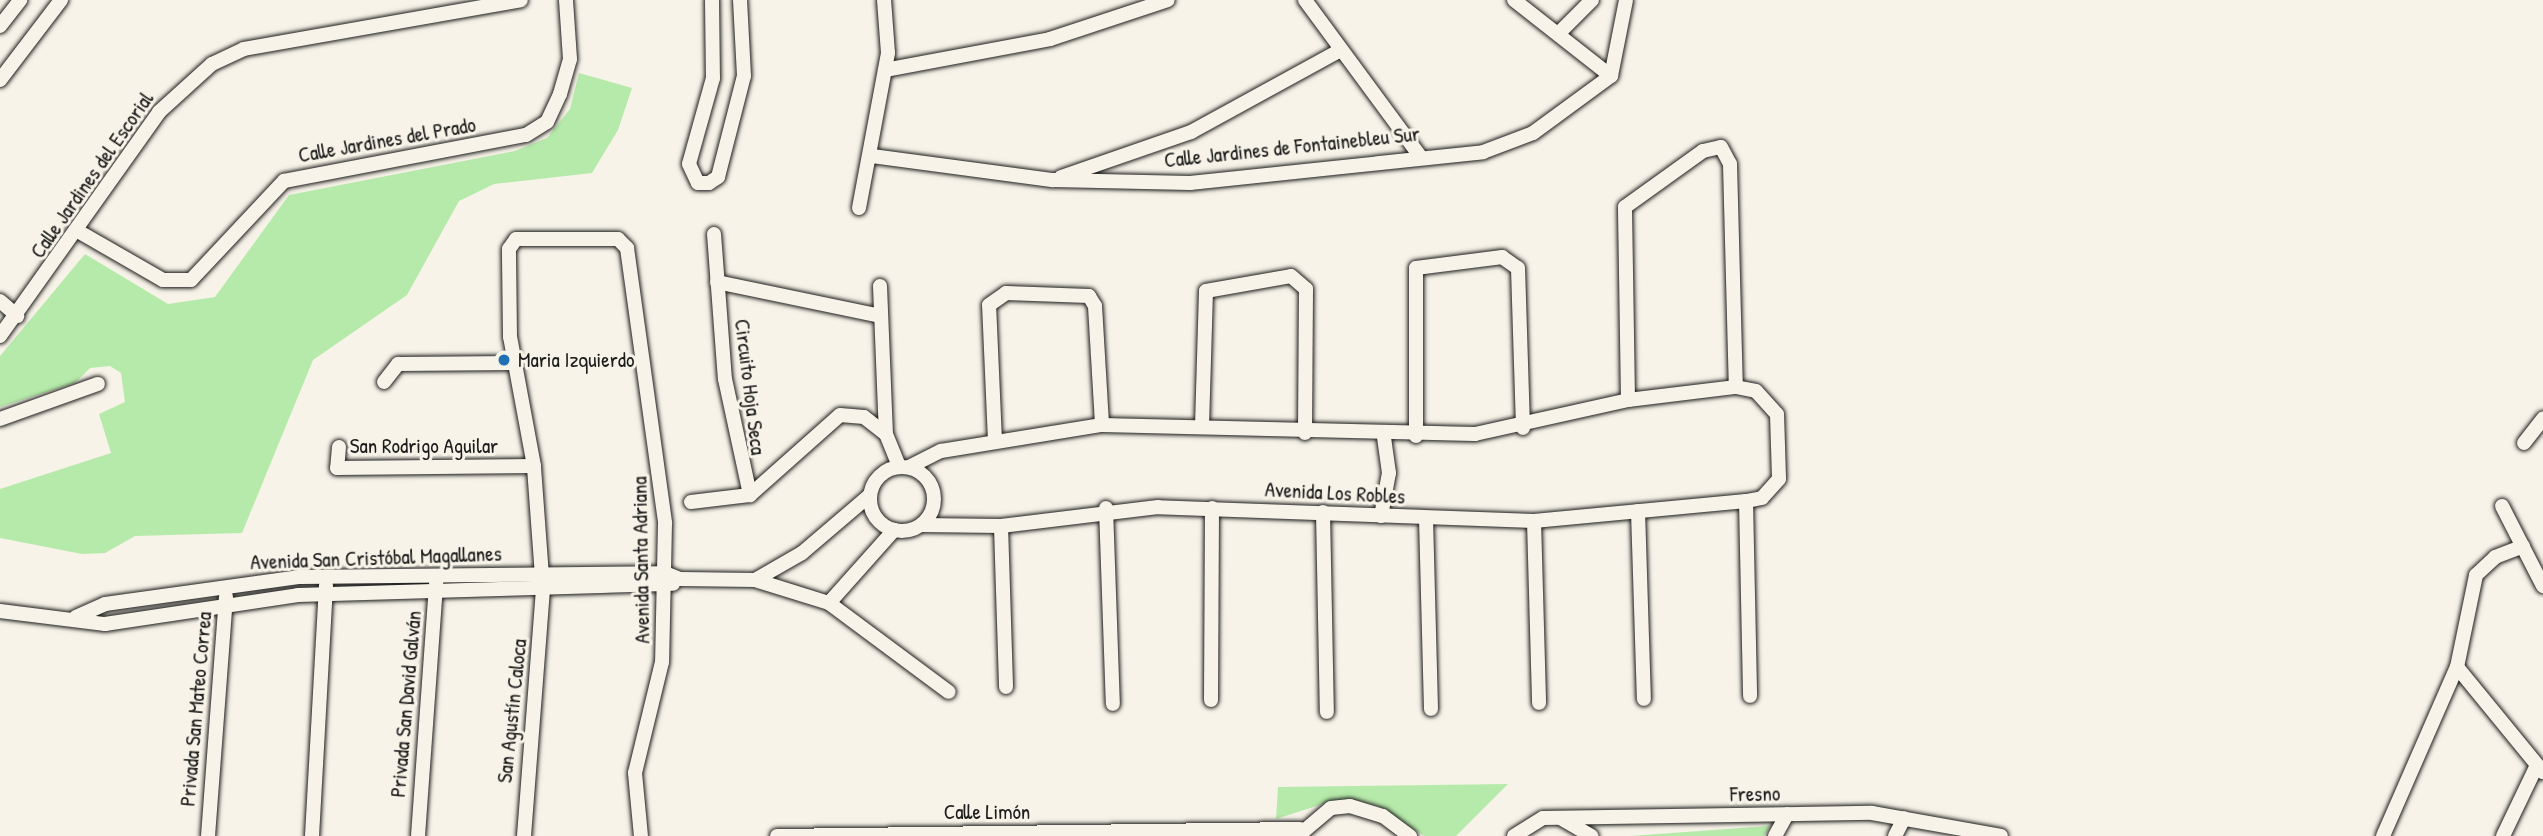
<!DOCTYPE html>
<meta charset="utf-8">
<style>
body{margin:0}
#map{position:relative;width:2543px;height:836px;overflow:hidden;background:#f7f3e8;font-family:"Patrick Hand",sans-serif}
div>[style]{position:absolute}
.green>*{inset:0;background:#b6eaaa}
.roads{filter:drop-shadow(0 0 2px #1c1c1c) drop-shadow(0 0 2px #1c1c1c)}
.minor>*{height:14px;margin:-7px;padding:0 7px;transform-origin:7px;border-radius:7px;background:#f7f3e8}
.minor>.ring{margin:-7px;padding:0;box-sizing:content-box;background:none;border:14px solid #f7f3e8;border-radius:50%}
.dots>*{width:19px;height:19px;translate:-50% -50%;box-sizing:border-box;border:4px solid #f7f3e8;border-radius:50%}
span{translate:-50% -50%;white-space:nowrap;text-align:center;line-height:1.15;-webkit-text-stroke:6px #f7f3e8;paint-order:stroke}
.street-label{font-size:21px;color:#1c1c1c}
.poi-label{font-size:21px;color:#1c1c1c}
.left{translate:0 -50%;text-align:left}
</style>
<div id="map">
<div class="green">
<i style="clip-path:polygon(579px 73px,632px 88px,618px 130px,592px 173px,494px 184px,459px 201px,407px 295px,313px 360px,242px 533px,135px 536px,105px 553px,82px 554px,0 538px,0 489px,111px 453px,99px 414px,125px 402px,121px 373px,110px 366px,90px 368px,75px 383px,0 407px,0 356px,85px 254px,168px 304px,215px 297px,289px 195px,515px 151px,547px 138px,570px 109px)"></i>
<i style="clip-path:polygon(1508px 784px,1456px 836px,1424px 836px,1378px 806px,1356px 800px,1332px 801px,1276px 819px,1278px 787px)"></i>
<i style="clip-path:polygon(1770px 826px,1764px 836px,1630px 836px,1769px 826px)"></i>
</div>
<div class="roads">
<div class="minor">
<i style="left:712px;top:0;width:78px;rotate:89.3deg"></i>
<i style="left:713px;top:78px;width:89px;rotate:105.6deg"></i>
<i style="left:689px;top:164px;width:21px;rotate:65deg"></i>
<i style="left:698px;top:183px;width:11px"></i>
<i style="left:709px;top:183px;width:11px;rotate:-34deg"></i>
<i style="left:718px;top:177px;width:104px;rotate:-75.6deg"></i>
<i style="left:744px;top:76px;width:76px;rotate:-93deg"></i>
<i style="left:1305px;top:0;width:194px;rotate:53.6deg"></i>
<i style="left:1514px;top:0;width:123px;rotate:38.1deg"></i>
<i style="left:0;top:26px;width:33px;rotate:-52deg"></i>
<i style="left:1558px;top:34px;width:48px;rotate:-45deg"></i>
<i style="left:885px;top:70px;width:168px;rotate:-10.6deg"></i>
<i style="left:1050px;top:39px;width:124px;rotate:-18.3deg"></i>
<i style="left:1611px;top:76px;width:77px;rotate:-78.8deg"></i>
<i style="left:0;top:80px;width:101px;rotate:-52.7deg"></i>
<i style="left:872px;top:156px;width:183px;rotate:7.6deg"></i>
<i style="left:1053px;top:180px;width:137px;rotate:1.3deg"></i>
<i style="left:1190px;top:183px;width:295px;rotate:-6deg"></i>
<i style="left:1483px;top:152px;width:53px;rotate:-20.8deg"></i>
<i style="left:1533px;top:133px;width:97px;rotate:-36.2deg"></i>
<i style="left:1061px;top:177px;width:138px;rotate:-19.1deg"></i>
<i style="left:1191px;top:132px;width:166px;rotate:-28.7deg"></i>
<i style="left:859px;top:208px;width:158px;rotate:-79.4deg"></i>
<i style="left:888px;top:53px;width:53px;rotate:-94.3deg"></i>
<i style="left:76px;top:230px;width:100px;rotate:29.9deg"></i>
<i style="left:163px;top:280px;width:28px"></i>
<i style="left:191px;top:280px;width:136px;rotate:-46.8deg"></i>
<i style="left:284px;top:181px;width:246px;rotate:-10.8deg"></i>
<i style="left:526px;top:135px;width:25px;rotate:-32deg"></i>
<i style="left:547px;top:122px;width:31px;rotate:-65deg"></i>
<i style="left:560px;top:94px;width:36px;rotate:-74deg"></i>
<i style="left:570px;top:59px;width:59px;rotate:-93.9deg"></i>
<i style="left:714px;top:234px;width:145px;rotate:85.7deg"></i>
<i style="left:725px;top:379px;width:119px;rotate:77.8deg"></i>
<i style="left:717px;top:282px;width:167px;rotate:11.7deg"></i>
<i style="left:880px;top:286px;width:148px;rotate:87.7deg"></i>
<i style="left:886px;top:434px;width:35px;rotate:68deg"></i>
<i style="left:0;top:301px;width:23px;rotate:41deg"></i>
<i style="left:0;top:336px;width:275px;rotate:-54.6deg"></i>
<i style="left:159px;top:112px;width:72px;rotate:-42.2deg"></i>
<i style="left:212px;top:64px;width:35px;rotate:-25deg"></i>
<i style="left:244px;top:49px;width:281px;rotate:-10deg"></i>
<i style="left:384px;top:382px;width:23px;rotate:-52deg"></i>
<i style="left:398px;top:364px;width:117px;rotate:-0.5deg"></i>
<i style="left:1628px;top:400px;width:193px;rotate:-90.9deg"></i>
<i style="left:1625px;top:207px;width:96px;rotate:-35.7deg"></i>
<i style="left:1703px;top:151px;width:18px;rotate:-13deg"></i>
<i style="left:1721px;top:147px;width:19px;rotate:62deg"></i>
<i style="left:1730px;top:164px;width:223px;rotate:88.5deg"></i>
<i style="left:0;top:419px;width:104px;rotate:-19.7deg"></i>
<i style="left:1202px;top:426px;width:135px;rotate:-88.3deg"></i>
<i style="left:1206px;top:291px;width:86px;rotate:-10deg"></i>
<i style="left:1291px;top:276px;width:20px;rotate:41deg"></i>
<i style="left:1306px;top:289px;width:144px;rotate:90.4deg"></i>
<i style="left:1416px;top:436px;width:168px;rotate:-90deg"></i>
<i style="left:1416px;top:268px;width:87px;rotate:-7.3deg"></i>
<i style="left:1502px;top:257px;width:19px;rotate:35deg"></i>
<i style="left:1518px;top:268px;width:160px;rotate:88.2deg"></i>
<i style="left:995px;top:441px;width:136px;rotate:-92.5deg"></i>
<i style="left:989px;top:305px;width:21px;rotate:-35deg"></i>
<i style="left:1006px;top:293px;width:83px;rotate:2.1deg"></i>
<i style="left:1089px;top:296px;width:12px;rotate:59deg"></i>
<i style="left:1095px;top:306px;width:119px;rotate:86.6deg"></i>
<i style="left:2524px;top:443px;width:31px;rotate:-52deg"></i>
<i style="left:339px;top:447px;width:21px;rotate:95deg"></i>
<i style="left:337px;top:468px;width:197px;rotate:-0.6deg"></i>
<i class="ring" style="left:870px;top:467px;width:50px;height:50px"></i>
<i style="left:909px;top:467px;width:36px;rotate:-27deg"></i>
<i style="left:941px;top:451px;width:163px;rotate:-9.2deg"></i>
<i style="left:1102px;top:425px;width:373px;rotate:1.4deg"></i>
<i style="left:1475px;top:434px;width:157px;rotate:-12.5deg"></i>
<i style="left:1628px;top:400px;width:109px;rotate:-6.9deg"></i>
<i style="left:1736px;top:387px;width:20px;rotate:11deg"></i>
<i style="left:1756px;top:391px;width:31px;rotate:48deg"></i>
<i style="left:1777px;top:414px;width:65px;rotate:88.2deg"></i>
<i style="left:1779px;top:479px;width:25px;rotate:132deg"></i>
<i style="left:1762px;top:498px;width:16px;rotate:169deg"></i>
<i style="left:1746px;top:501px;width:213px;rotate:174.6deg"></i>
<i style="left:1534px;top:521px;width:376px;rotate:-177.9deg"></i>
<i style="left:1158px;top:507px;width:158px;rotate:173.1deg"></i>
<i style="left:1001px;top:526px;width:79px;rotate:-179.3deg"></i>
<i style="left:1746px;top:501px;width:195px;rotate:88.8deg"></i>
<i style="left:691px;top:502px;width:59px;rotate:-6.8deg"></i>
<i style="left:750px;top:495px;width:120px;rotate:-41.6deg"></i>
<i style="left:840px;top:415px;width:24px;rotate:5deg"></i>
<i style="left:864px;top:417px;width:28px;rotate:38deg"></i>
<i style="left:2502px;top:506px;width:90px;rotate:62.9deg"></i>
<i style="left:1106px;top:508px;width:196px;rotate:88deg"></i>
<i style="left:1638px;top:511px;width:188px;rotate:88.2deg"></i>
<i style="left:1323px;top:512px;width:200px;rotate:88.9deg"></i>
<i style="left:1381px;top:516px;width:44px;rotate:-79.5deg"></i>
<i style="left:1389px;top:473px;width:37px;rotate:-98deg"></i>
<i style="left:1426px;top:518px;width:191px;rotate:88.5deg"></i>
<i style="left:1534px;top:521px;width:182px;rotate:88.4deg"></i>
<i style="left:1001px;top:526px;width:161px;rotate:88.2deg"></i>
<i style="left:755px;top:580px;width:54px;rotate:-29.9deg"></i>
<i style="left:802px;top:553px;width:89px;rotate:-40.5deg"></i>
<i style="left:829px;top:603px;width:98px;rotate:-48.3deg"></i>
<i style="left:0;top:611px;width:106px;rotate:7.1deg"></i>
<i style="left:105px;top:624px;width:195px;rotate:-8.5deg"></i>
<i style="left:298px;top:595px;width:375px;rotate:-1.7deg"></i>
<i style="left:76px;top:617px;width:32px;rotate:-24deg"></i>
<i style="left:105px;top:604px;width:197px;rotate:-7.9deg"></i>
<i style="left:300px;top:577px;width:365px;rotate:-0.6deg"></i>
<i style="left:665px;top:573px;width:16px;rotate:22deg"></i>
<i style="left:680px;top:579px;width:75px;rotate:0.8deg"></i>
<i style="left:755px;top:580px;width:77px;rotate:17.3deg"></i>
<i style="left:829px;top:603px;width:149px;rotate:36.6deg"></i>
<i style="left:2457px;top:667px;width:136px;rotate:50.7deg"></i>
<i style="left:1211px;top:700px;width:192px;rotate:-89.7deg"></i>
<i style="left:1562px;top:819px;width:34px;rotate:30deg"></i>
<i style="left:208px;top:836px;width:240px;rotate:-85.7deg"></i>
<i style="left:312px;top:836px;width:251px;rotate:-86.8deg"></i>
<i style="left:418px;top:836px;width:254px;rotate:-85.9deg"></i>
<i style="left:524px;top:836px;width:247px;rotate:-85.6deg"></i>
<i style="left:543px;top:590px;width:124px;rotate:-94.2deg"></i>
<i style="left:534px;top:466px;width:131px;rotate:-100.5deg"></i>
<i style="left:510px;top:337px;width:88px;rotate:-90.7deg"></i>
<i style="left:509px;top:249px;width:12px;rotate:-55deg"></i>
<i style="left:516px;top:239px;width:102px"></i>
<i style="left:618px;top:239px;width:13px;rotate:45deg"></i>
<i style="left:627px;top:248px;width:278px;rotate:82.1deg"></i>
<i style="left:665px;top:523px;width:139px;rotate:91.2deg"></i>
<i style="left:662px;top:662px;width:114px;rotate:103.7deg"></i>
<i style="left:635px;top:773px;width:63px;rotate:84.6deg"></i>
<i style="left:777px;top:836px;width:523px;rotate:-0.77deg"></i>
<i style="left:1298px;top:836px;width:43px;rotate:-40.3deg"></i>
<i style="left:1331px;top:808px;width:19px;rotate:-6deg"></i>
<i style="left:1350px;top:806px;width:34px;rotate:17deg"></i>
<i style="left:1383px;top:816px;width:34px;rotate:37deg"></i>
<i style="left:1514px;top:836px;width:34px;rotate:-32deg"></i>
<i style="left:1543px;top:818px;width:329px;rotate:-0.9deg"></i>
<i style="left:1872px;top:813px;width:131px;rotate:10.1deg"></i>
<i style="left:1775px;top:836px;width:25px;rotate:-61deg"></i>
<i style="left:1895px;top:836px;width:20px;rotate:-63deg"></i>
<i style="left:2383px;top:836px;width:184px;rotate:-66.4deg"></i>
<i style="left:2457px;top:667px;width:94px;rotate:-78.3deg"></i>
<i style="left:2476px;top:575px;width:26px;rotate:-43deg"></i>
<i style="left:2495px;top:557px;width:30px;rotate:-21deg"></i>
<i style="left:2503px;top:836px;width:76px;rotate:-64.4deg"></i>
</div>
</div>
<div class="dots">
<i style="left:504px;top:360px;background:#1f6fb2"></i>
</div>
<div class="street-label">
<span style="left:387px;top:140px;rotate:-10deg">Calle Jardines del Prado</span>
<span style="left:1292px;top:147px;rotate:-6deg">Calle Jardines de Fontainebleu Sur</span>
<span style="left:92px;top:175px;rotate:-55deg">Calle Jardines del Escorial</span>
<span style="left:750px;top:387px;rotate:83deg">Circuito Hoja Seca</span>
<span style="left:424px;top:446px">San Rodrigo Aguilar</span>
<span style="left:1335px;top:493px;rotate:3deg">Avenida Los Robles</span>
<span style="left:376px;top:558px;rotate:-2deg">Avenida San Cristóbal Magallanes</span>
<span style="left:641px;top:560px;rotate:-91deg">Avenida Santa Adriana</span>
<span style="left:406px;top:704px;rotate:-85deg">Privada San David Galván</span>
<span style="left:196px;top:709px;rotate:-85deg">Privada San Mateo Correa</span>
<span style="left:512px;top:711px;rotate:-84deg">San Agustín Caloca</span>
<span style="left:1755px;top:794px;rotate:-1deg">Fresno</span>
<span style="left:987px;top:812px">Calle Limón</span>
</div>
<div class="poi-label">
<span class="left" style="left:518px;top:360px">Maria Izquierdo</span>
</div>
</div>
